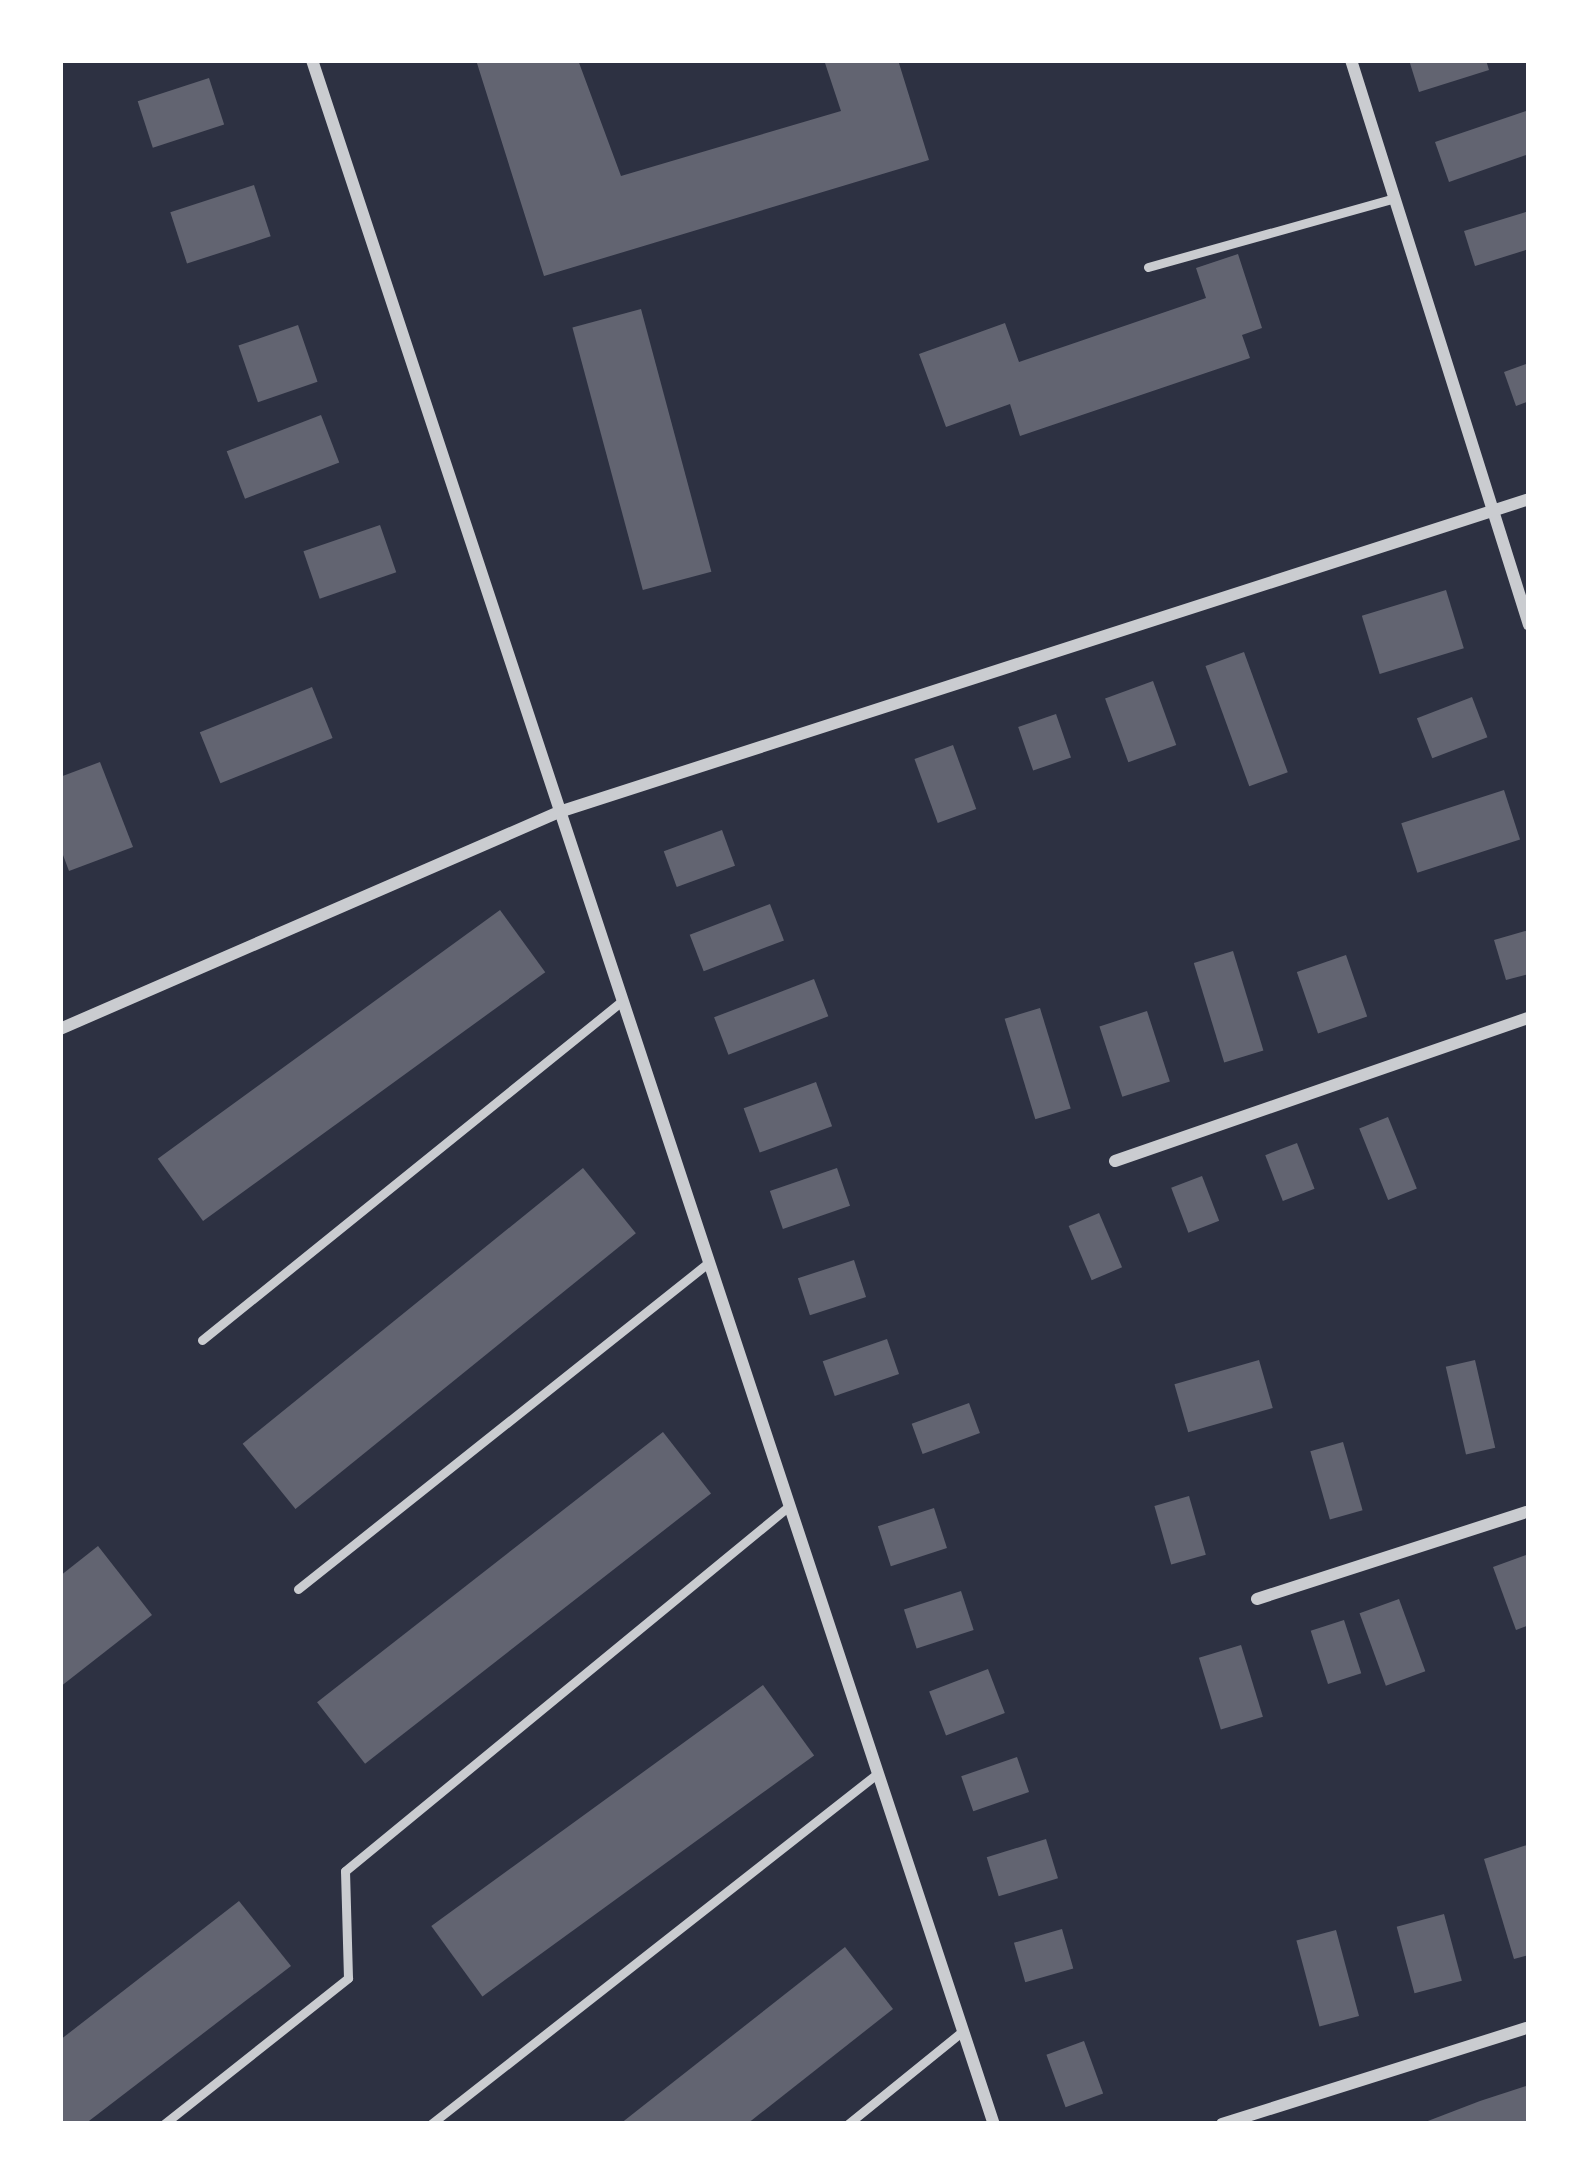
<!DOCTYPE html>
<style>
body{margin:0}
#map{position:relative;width:1589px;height:2184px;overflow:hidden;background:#2d3142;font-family:Raleway,sans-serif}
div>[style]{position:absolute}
.building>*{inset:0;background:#626471;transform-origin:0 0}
.service>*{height:9px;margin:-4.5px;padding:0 4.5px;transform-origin:4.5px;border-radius:4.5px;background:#caccd0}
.minor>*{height:12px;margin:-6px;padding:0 6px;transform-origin:6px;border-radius:6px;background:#caccd0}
span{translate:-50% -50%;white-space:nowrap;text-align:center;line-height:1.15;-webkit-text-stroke:12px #fff;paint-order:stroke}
.frame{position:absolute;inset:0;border:63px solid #fff;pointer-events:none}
</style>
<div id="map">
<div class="building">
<i style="clip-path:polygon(476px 60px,578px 60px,621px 176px,841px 111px,824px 60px,898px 60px,929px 160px,544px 276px)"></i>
<i style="clip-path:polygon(1409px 60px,1486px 60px,1489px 70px,1419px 92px)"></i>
<i style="left:209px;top:78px;width:49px;height:75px;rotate:72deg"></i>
<i style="clip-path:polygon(1529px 110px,1529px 154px,1449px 182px,1435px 142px)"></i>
<i style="left:254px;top:185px;width:54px;height:88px;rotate:72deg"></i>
<i style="clip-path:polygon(1529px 211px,1529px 249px,1475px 266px,1464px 231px)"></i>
<i style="clip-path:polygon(1238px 254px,1262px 328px,1242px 335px,1250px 358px,1020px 436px,1010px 404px,946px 427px,919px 354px,1005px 323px,1019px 362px,1206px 298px,1196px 268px)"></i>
<i style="left:641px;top:309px;width:272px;height:71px;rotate:75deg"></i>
<i style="left:298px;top:325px;width:60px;height:63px;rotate:71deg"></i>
<i style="clip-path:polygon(1529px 363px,1529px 401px,1516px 406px,1504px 372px)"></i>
<i style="left:321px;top:415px;width:51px;height:101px;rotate:69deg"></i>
<i style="left:380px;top:525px;width:50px;height:81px;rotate:71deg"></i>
<i style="left:1446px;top:590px;width:61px;height:88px;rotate:73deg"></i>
<i style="left:1244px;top:652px;width:128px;height:41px;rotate:70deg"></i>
<i style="left:1153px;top:681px;width:68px;height:51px;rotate:70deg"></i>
<i style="left:312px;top:687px;width:55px;height:121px;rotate:68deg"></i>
<i style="left:1472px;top:697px;width:43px;height:59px;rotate:69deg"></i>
<i style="left:1056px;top:714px;width:46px;height:40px;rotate:71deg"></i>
<i style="left:953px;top:745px;width:68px;height:41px;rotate:70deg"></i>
<i style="clip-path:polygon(100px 762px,133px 847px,69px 871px,60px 847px,60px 777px)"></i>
<i style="left:1504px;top:790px;width:52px;height:108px;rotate:72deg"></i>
<i style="left:722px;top:830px;width:38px;height:62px;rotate:70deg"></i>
<i style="left:770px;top:904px;width:39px;height:86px;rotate:69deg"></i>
<i style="left:500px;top:910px;width:77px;height:423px;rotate:54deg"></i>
<i style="clip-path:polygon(1529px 930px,1529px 974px,1506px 980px,1494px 940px)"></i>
<i style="left:1233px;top:951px;width:104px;height:41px;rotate:73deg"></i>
<i style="left:1346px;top:955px;width:65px;height:52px;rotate:71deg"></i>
<i style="left:814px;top:979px;width:40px;height:107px;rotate:69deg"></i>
<i style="left:1040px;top:1008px;width:105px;height:37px;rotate:73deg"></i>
<i style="left:1147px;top:1011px;width:74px;height:50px;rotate:72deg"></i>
<i style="left:816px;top:1082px;width:47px;height:77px;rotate:70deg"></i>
<i style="left:1388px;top:1117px;width:77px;height:31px;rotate:68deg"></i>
<i style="left:1297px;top:1143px;width:49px;height:34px;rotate:69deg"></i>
<i style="left:583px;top:1168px;width:84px;height:438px;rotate:51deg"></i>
<i style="left:837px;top:1168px;width:40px;height:71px;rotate:71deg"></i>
<i style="left:1202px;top:1176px;width:48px;height:33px;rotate:69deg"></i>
<i style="left:1099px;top:1213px;width:59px;height:33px;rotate:67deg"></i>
<i style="left:854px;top:1260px;width:39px;height:59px;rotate:72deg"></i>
<i style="left:887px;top:1339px;width:37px;height:68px;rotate:71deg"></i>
<i style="left:1259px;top:1360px;width:50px;height:88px;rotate:74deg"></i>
<i style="left:1475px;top:1360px;width:90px;height:30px;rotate:77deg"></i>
<i style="left:969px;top:1403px;width:32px;height:61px;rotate:70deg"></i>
<i style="left:663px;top:1432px;width:78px;height:439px;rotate:52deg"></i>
<i style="left:1343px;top:1442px;width:71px;height:34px;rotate:74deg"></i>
<i style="left:1189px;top:1496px;width:61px;height:36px;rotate:74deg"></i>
<i style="left:934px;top:1508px;width:42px;height:59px;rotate:72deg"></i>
<i style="clip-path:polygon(98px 1546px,152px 1615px,60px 1687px,60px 1576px)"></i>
<i style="clip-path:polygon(1529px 1554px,1529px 1625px,1516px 1630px,1493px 1567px)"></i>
<i style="left:961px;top:1591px;width:41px;height:60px;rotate:72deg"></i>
<i style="left:1399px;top:1599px;width:77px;height:42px;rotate:70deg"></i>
<i style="left:1344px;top:1620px;width:56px;height:35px;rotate:72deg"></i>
<i style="left:1241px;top:1645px;width:75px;height:44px;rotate:73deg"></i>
<i style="left:988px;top:1669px;width:47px;height:63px;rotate:69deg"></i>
<i style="left:763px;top:1685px;width:87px;height:410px;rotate:54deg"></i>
<i style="left:1017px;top:1757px;width:37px;height:59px;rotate:71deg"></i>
<i style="left:1046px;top:1839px;width:41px;height:62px;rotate:73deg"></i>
<i style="clip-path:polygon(1527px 1845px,1529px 1955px,1514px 1959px,1484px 1859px)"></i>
<i style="clip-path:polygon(239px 1901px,291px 1966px,85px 2124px,60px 2124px,60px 2040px)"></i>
<i style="left:1444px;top:1914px;width:69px;height:49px;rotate:75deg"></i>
<i style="left:1062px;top:1929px;width:41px;height:50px;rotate:74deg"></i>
<i style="left:1336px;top:1930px;width:89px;height:41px;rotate:75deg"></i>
<i style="clip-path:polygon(845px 1947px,893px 2009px,747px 2124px,620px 2124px)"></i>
<i style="left:1084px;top:2041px;width:56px;height:40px;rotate:70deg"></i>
<i style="clip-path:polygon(1529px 2085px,1529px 2124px,1420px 2124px,1480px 2101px)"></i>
</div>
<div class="service">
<i style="left:1148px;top:267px;width:256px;rotate:-15.6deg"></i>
<i style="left:202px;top:1340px;width:540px;rotate:-38.91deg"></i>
<i style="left:298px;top:1589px;width:524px;rotate:-38.49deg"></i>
<i style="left:164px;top:2124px;width:235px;rotate:-38.4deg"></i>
<i style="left:348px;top:1978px;width:107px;rotate:-91.6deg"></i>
<i style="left:345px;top:1871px;width:575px;rotate:-39.42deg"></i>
<i style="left:431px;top:2124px;width:568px;rotate:-38.14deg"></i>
<i style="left:848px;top:2124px;width:148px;rotate:-39deg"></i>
</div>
<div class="minor">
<i style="left:312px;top:60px;width:2174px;rotate:71.72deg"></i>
<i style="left:1351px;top:60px;width:592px;rotate:72.51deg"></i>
<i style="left:60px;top:1029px;width:544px;rotate:-23.5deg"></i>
<i style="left:559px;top:812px;width:1019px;rotate:-17.88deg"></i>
<i style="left:1115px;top:1161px;width:438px;rotate:-19.1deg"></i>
<i style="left:1257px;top:1599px;width:286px;rotate:-17.9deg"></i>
<i style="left:1222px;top:2124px;width:322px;rotate:-17.5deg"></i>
</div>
<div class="frame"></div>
</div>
